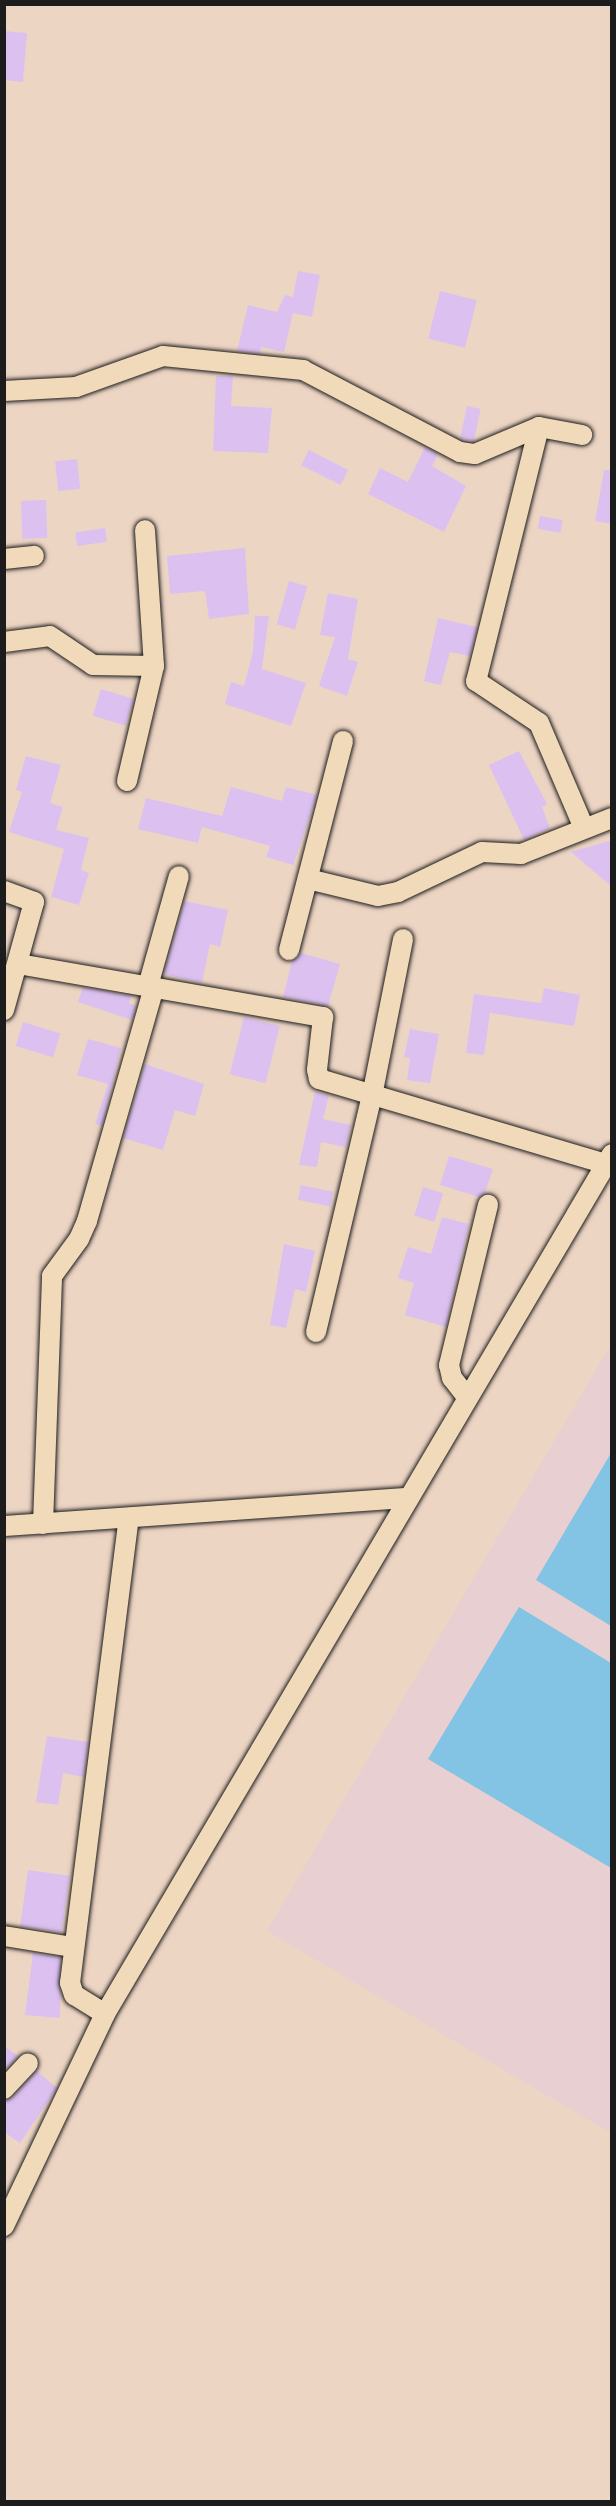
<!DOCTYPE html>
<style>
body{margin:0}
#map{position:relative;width:616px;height:2506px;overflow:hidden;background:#edd5c4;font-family:Sriracha,sans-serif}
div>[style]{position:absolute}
.built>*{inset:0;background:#e8cfd1}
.water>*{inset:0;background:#83c3e3}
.building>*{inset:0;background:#dcc1f0;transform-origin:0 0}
.roads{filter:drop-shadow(0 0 2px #1c1c1c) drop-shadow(0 0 2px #1c1c1c)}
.minor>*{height:20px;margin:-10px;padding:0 10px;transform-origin:10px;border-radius:10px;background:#f1dab9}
span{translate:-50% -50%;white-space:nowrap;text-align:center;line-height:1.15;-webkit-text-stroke:5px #f1dab9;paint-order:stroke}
.frame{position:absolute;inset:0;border:6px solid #1c1c1c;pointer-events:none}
</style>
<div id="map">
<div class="built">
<i style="clip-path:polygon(611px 1344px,611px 2133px,267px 1931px)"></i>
</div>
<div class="water">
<i style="clip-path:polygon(611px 1453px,611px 1626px,536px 1580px)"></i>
<i style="clip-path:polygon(519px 1607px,611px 1663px,611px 1868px,428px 1759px)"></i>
</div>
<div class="building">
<i style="clip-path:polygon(4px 31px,27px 33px,23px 82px,4px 80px)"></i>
<i style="clip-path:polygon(298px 271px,320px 275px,312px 317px,293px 313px,284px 352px,261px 347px,260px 354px,237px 351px,248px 305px,277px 312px,285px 295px,293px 297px)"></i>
<i style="left:440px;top:291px;width:38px;height:49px;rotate:14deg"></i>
<i style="clip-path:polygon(216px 376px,233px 376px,231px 406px,272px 408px,268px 453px,213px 451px)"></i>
<i style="left:467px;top:406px;width:14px;height:33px;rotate:12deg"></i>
<i style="clip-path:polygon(425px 447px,438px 454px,432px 466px,466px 486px,444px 532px,368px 494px,380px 468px,408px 482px)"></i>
<i style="left:309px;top:450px;width:44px;height:17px;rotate:27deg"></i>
<i style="left:77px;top:459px;width:30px;height:22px;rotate:84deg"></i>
<i style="clip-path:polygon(604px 470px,612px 470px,612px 524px,595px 521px)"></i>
<i style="left:46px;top:500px;width:38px;height:25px;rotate:88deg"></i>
<i style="left:540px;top:516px;width:23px;height:13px;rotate:10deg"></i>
<i style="left:105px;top:528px;width:14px;height:30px;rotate:82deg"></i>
<i style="clip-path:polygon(245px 548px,249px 614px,209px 619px,205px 591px,170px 594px,167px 556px)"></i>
<i style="left:289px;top:581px;width:19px;height:45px;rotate:16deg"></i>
<i style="clip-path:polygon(328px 593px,358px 599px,348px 659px,358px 662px,347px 696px,319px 686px,335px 637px,320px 635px)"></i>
<i style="clip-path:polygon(255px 616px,269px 616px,262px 669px,306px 683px,291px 726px,225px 704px,231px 682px,244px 686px,253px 652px)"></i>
<i style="clip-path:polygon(438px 618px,477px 627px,470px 656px,450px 652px,441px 685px,424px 681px)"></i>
<i style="left:101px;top:689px;width:34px;height:28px;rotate:17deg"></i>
<i style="clip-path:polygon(519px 751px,547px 804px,542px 807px,550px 828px,524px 840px,489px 765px)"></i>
<i style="clip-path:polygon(26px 756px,61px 765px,50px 803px,63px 807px,56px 830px,89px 838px,81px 870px,89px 873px,79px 905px,51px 897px,64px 849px,9px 832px,22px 792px,16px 790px)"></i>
<i style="clip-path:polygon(231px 787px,282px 801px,286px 787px,317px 795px,293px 865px,266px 857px,270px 846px,202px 827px,198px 843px,138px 829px,146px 798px,222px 816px)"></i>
<i style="clip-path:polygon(612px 840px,612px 887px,571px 852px)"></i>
<i style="clip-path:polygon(184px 901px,228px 910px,220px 947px,210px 944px,202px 983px,164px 974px)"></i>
<i style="clip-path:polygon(301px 953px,340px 964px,328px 1006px,283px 997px,292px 961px)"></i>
<i style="clip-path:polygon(83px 987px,131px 996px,129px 1003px,136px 1006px,132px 1020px,78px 1002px)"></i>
<i style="clip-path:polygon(544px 988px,580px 995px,574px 1026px,490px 1013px,484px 1055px,466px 1053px,474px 994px,541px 1003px)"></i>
<i style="left:244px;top:1017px;width:37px;height:59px;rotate:14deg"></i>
<i style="left:23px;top:1022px;width:39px;height:25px;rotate:17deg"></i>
<i style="clip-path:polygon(410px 1029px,439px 1034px,430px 1083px,407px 1080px,410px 1058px,404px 1057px)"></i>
<i style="clip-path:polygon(88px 1039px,121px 1048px,102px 1126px,95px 1124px,108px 1084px,77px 1075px)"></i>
<i style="clip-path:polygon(145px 1064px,204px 1084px,195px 1116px,175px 1110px,163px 1150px,123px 1138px)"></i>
<i style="clip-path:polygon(315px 1092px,329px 1095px,323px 1119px,351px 1125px,346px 1147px,321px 1142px,317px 1167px,299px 1165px)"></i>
<i style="clip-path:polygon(449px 1156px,493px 1169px,485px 1193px,479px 1197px,440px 1185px)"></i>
<i style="left:301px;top:1185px;width:33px;height:15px;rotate:12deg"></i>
<i style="left:423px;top:1187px;width:21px;height:30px;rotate:17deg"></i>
<i style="clip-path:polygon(442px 1217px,469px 1224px,446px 1327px,405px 1315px,414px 1283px,398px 1278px,408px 1247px,431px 1254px)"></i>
<i style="clip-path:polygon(284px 1244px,315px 1251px,306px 1292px,295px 1289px,286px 1328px,270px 1325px)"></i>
<i style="clip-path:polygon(47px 1736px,88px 1742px,84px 1777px,63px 1773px,58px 1805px,36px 1802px)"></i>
<i style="left:28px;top:1870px;width:42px;height:57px;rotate:8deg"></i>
<i style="clip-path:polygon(33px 1953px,61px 1957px,60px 2018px,25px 2015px)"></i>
<i style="clip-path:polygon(4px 2046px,18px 2056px,4px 2071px)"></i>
<i style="clip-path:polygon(37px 2071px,57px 2088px,20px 2143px,4px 2132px,4px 2101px,13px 2097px)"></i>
</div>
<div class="roads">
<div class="minor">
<i style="left:4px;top:391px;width:72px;rotate:-3.2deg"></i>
<i style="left:76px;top:387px;width:92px;rotate:-19.6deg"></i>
<i style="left:163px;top:356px;width:141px;rotate:5.7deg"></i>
<i style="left:303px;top:370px;width:177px;rotate:27.6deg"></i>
<i style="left:460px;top:452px;width:15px;rotate:8deg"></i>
<i style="left:475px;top:454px;width:69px;rotate:-22.9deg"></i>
<i style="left:539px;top:427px;width:44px;rotate:10.5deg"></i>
<i style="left:539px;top:427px;width:262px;rotate:103.9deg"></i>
<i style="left:476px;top:681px;width:76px;rotate:33.7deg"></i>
<i style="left:539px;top:723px;width:114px;rotate:66.8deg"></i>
<i style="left:4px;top:559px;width:30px;rotate:-6deg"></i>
<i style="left:4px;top:642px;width:46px;rotate:-7.4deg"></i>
<i style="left:50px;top:636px;width:52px;rotate:34deg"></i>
<i style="left:93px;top:665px;width:61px;rotate:0.9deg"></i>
<i style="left:127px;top:781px;width:118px;rotate:-76.8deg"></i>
<i style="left:154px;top:666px;width:136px;rotate:-93.8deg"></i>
<i style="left:308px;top:879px;width:72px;rotate:13.7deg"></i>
<i style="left:378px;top:896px;width:20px;rotate:-11deg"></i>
<i style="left:398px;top:892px;width:93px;rotate:-25.5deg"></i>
<i style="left:482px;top:852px;width:39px;rotate:3deg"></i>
<i style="left:521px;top:854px;width:98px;rotate:-21.6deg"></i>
<i style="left:4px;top:891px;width:32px;rotate:20deg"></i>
<i style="left:34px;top:902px;width:112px;rotate:105.5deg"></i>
<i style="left:289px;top:950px;width:216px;rotate:-75.5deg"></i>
<i style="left:19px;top:964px;width:309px;rotate:9.9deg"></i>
<i style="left:323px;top:1017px;width:53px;rotate:96.5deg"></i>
<i style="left:317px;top:1070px;width:9px;rotate:77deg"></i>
<i style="left:319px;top:1079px;width:299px;rotate:16.5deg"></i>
<i style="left:148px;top:986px;width:114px;rotate:-74.3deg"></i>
<i style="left:316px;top:1332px;width:243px;rotate:-76.7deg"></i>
<i style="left:372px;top:1096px;width:160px;rotate:-78.8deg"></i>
<i style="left:467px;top:1397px;width:24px;rotate:-128deg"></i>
<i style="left:452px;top:1378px;width:13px;rotate:-103deg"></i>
<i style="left:449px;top:1365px;width:165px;rotate:-76.3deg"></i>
<i style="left:43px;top:1524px;width:248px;rotate:-87.9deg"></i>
<i style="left:52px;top:1276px;width:46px;rotate:-53.9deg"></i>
<i style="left:79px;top:1239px;width:20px;rotate:-66deg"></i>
<i style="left:87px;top:1221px;width:243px;rotate:-74deg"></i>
<i style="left:4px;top:1526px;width:403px;rotate:-4deg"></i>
<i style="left:4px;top:1936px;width:70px;rotate:9.1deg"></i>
<i style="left:105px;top:2014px;width:36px;rotate:-148deg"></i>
<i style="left:74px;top:1995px;width:13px;rotate:-108deg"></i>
<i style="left:70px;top:1983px;width:469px;rotate:-82.8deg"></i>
<i style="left:4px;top:2089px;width:35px;rotate:-47deg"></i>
<i style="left:4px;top:2226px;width:235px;rotate:-64.5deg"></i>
<i style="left:105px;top:2014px;width:998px;rotate:-59.48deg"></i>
</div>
</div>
<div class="frame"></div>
</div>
